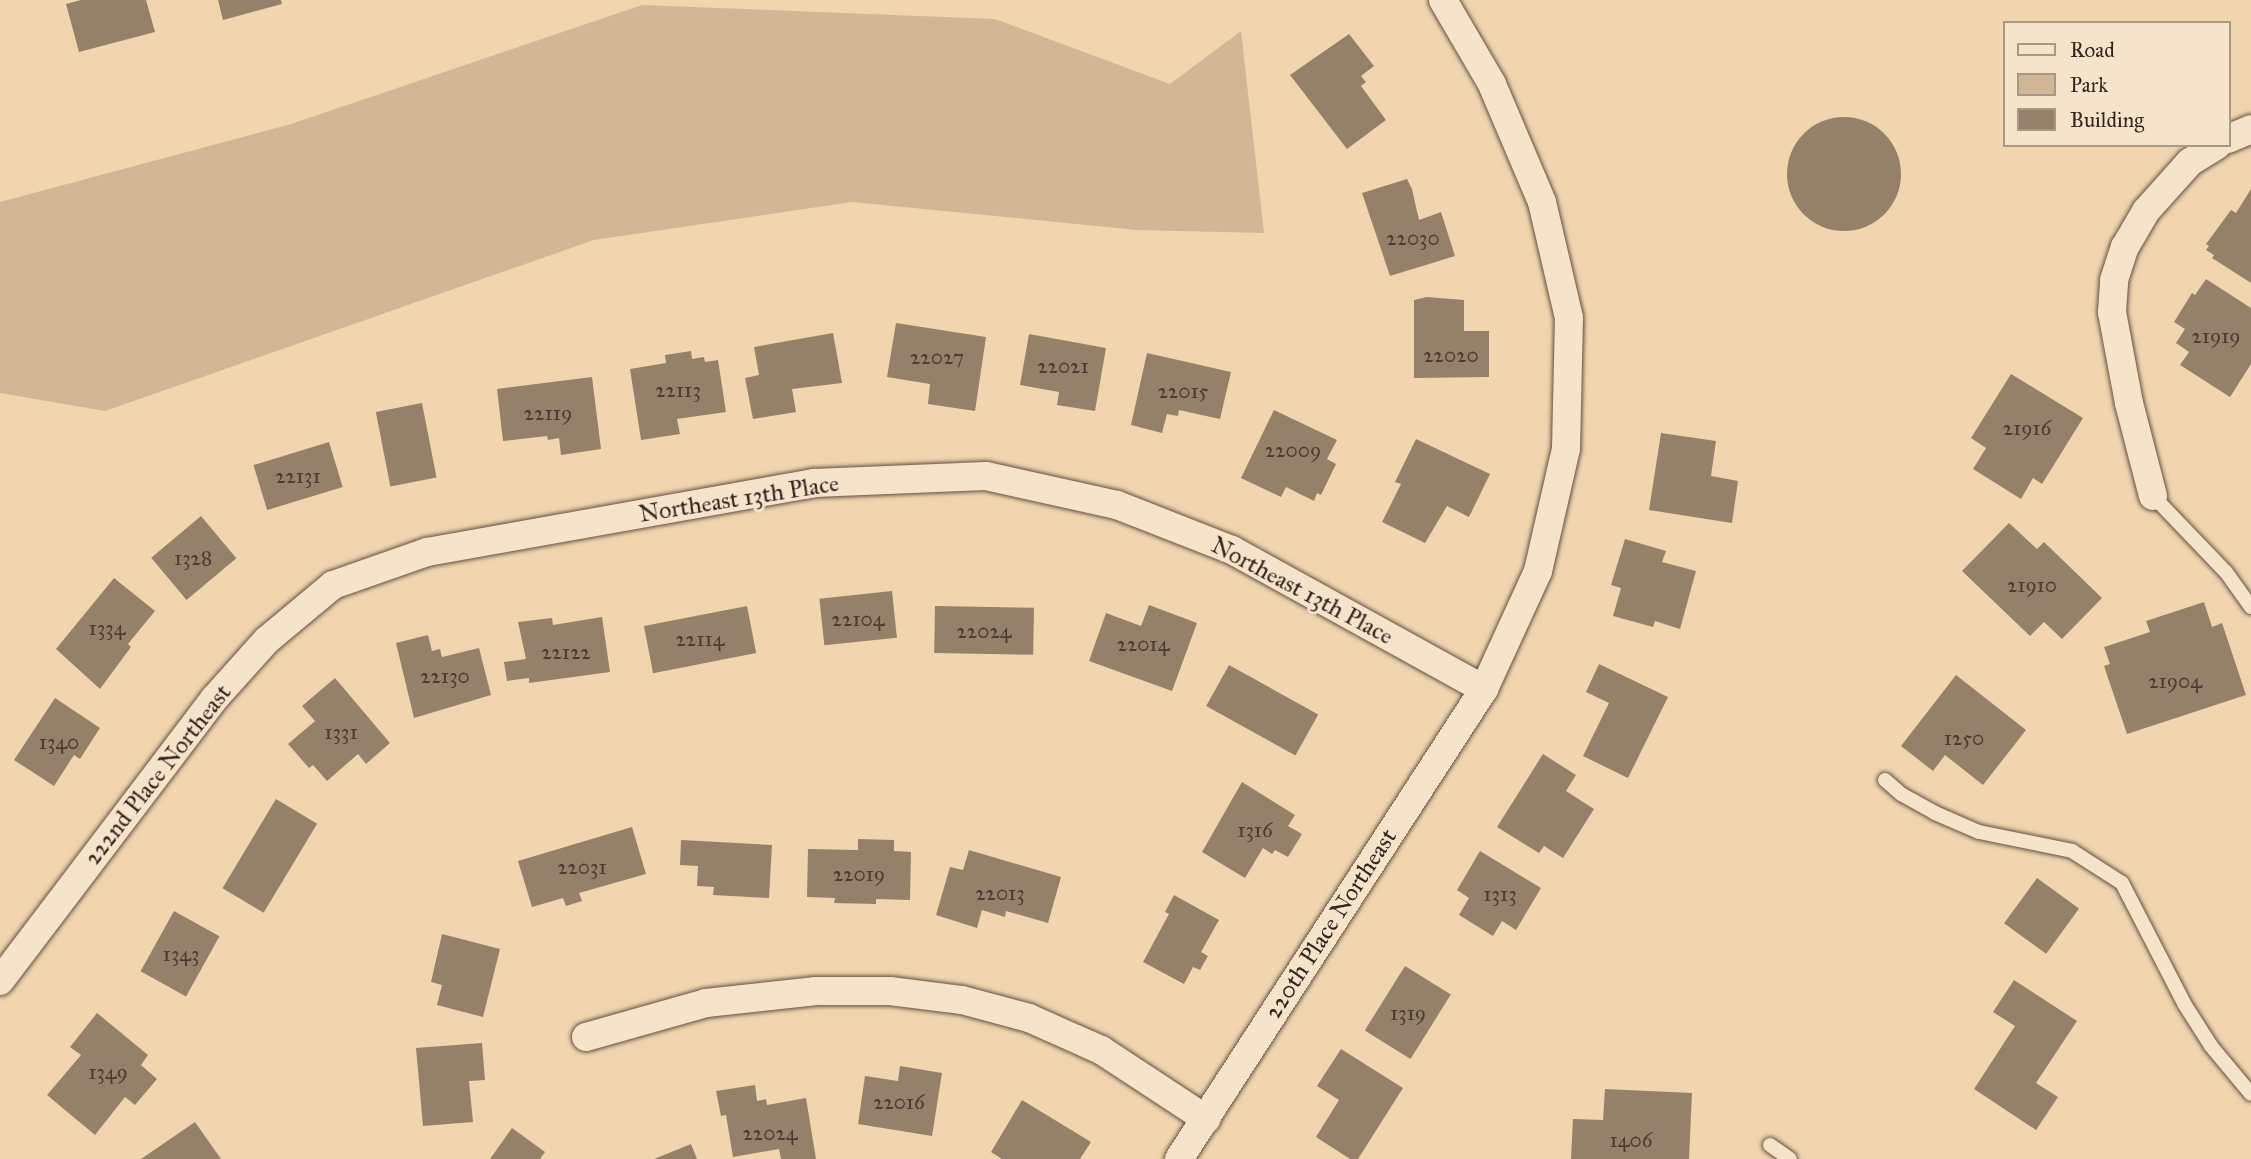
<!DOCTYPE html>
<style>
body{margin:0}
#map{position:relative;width:2251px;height:1159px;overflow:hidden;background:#f1d5ae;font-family:"IM FELL Great Primer",serif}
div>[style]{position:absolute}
.green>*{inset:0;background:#d1b796}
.building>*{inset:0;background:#95816a;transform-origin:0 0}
.round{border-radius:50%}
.roads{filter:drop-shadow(0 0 2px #625144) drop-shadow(0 0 2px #625144)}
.service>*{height:14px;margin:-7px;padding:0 7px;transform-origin:7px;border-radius:7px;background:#f6e4ca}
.minor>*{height:28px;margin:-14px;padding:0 14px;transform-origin:14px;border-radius:14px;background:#f6e4ca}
span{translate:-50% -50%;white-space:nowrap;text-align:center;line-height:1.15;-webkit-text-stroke:6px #f6e4ca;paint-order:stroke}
.number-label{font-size:21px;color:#4b3c32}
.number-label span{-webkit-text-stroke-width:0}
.street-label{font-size:24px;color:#322520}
.legend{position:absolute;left:2003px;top:21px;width:228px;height:126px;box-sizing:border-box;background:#f6e4ca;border:2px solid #a89886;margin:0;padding:9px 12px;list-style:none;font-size:21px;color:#322520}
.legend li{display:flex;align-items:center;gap:14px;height:35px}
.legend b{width:35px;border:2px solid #a89886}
</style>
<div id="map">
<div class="green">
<i style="clip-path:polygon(642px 5px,995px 19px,1170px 84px,1241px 31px,1264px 233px,1137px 230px,852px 202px,594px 240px,105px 411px,0 393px,0 202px,291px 124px)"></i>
</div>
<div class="building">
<i style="clip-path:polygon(81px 0,146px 0,155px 32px,79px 52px,66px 4px)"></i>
<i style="clip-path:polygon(218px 0,281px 0,282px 4px,223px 20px)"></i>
<i style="clip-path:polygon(1349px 34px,1374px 66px,1361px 76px,1366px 82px,1361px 86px,1386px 120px,1347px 149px,1290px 75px)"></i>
<i class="round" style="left:1787px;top:117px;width:114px;height:114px"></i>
<i style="clip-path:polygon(1407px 179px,1412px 189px,1419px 220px,1441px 212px,1455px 256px,1390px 276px,1362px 193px)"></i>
<i style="clip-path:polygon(2251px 189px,2251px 283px,2212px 258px,2214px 255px,2206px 250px,2209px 246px,2206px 244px,2231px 210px,2236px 213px)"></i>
<i style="clip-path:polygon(2206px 279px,2251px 308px,2251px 364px,2230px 397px,2180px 365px,2189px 352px,2176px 343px,2185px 329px,2174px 322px,2192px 293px,2195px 295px)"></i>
<i style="clip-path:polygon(1427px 297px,1464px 300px,1464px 331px,1489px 331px,1489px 377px,1414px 378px,1414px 300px)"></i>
<i style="clip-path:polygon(896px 323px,986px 337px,975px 411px,928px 404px,930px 384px,887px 377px)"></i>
<i style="clip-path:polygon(833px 333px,842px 383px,792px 389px,796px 412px,753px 419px,745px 378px,759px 375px,754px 347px)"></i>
<i style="clip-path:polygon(1029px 334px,1106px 348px,1095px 411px,1057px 405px,1059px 392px,1020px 385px)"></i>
<i style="clip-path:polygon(691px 351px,692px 359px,704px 357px,705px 362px,718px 360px,726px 412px,677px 419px,680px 434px,641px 440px,630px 369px,666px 363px,665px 355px)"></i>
<i style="clip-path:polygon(1147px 353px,1231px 372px,1220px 419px,1179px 410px,1178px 416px,1167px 414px,1162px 433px,1131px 425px)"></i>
<i style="clip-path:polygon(2011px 374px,2083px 418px,2042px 484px,2033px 478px,2021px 499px,1973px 469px,1986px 448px,1971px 438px)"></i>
<i style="clip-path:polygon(592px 377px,601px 449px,561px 455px,559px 438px,548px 440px,547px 436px,503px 441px,497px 389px)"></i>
<i style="left:422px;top:403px;width:76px;height:47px;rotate:79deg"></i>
<i style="clip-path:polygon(1274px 410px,1337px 440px,1327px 459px,1336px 464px,1321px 495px,1317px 493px,1314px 501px,1286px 487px,1281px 497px,1241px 478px)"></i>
<i style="clip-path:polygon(1661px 433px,1716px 441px,1711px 476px,1738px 481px,1732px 523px,1649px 510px)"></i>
<i style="clip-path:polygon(1416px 439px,1490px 474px,1469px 517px,1447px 506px,1425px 543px,1382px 522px,1401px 484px,1395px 482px)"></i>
<i style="left:329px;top:442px;width:47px;height:79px;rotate:73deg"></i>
<i style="left:201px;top:516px;width:55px;height:65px;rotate:50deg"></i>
<i style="clip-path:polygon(2009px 523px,2037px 549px,2044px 542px,2102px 598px,2062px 639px,2044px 622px,2030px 636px,1962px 571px)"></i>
<i style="clip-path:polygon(1625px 539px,1666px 551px,1662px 562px,1696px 571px,1680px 629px,1655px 621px,1653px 627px,1613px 616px,1621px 588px,1611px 585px)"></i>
<i style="clip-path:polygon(114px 578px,155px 611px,128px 644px,131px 647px,100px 689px,56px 649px)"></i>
<i style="left:892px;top:591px;width:47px;height:73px;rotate:84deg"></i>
<i style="clip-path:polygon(2204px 602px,2212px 627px,2222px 623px,2246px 695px,2127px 734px,2104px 666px,2110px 664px,2104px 647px,2150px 632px,2146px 621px)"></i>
<i style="clip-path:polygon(1149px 605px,1197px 623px,1172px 691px,1089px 661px,1106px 613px,1141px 626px)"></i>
<i style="left:747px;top:606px;width:48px;height:105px;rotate:79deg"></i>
<i style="left:935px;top:606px;width:99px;height:47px;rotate:1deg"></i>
<i style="clip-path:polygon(602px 617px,610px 672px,529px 683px,529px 678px,507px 681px,504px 662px,526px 659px,518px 622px,552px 618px,553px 625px)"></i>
<i style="clip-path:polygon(428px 635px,432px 651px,440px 649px,442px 657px,479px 648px,491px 695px,414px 718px,396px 643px)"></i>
<i style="clip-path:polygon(1599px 664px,1668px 697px,1628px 778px,1583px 756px,1609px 703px,1586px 692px)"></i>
<i style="left:1229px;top:665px;width:102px;height:47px;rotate:29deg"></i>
<i style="clip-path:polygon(1956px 675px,2026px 730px,1983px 785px,1945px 755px,1933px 771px,1901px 746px)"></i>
<i style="clip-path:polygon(335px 678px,390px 743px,366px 764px,358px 754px,327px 781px,313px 765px,309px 768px,288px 744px,315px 721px,302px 706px)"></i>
<i style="clip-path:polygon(55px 698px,100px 728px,80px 759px,74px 755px,54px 786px,14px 760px)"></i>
<i style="clip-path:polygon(1543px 754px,1576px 775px,1566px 791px,1594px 809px,1563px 858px,1544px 846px,1539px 853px,1497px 827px)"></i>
<i style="clip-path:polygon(1242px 782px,1295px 815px,1288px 826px,1302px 834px,1288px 857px,1275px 850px,1272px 854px,1263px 848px,1245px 878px,1202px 852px)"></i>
<i style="left:276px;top:799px;width:48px;height:104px;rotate:31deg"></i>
<i style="clip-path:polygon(632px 827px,646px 874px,579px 893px,582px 901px,566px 906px,563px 898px,532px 907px,518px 861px)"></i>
<i style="clip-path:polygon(858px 839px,894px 840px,894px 851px,911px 852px,910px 900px,876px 899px,876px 904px,834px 903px,835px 898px,807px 897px,808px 849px,858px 850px)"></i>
<i style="clip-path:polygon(681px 840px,772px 845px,769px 898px,713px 895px,714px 887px,697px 886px,698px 866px,680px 865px)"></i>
<i style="clip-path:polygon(969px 850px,1061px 877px,1048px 923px,1006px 911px,1005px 917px,982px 910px,977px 928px,936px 915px,950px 867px,963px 870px)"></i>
<i style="clip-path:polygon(1480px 851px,1541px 888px,1516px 930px,1502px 921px,1493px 936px,1459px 915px,1469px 898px,1457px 890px)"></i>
<i style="left:2037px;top:878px;width:52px;height:56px;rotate:36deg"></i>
<i style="clip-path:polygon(1174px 895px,1219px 920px,1201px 952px,1208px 956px,1200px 970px,1193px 967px,1184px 984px,1143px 962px,1169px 914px,1165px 912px)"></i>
<i style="left:174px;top:911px;width:52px;height:69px;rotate:29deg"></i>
<i style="clip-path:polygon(442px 934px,500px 949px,483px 1017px,437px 1005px,442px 985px,431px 982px)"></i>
<i style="left:1405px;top:966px;width:54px;height:76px;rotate:32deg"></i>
<i style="clip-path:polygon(2014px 980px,2077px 1021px,2036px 1083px,2058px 1097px,2036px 1130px,1974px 1089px,2015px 1026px,1993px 1012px)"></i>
<i style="clip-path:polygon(97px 1013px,148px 1055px,141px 1065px,157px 1079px,135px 1105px,125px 1097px,95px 1135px,47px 1095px,81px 1055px,70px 1047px)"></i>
<i style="clip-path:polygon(482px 1043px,485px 1080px,469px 1081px,473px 1122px,423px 1126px,416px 1048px)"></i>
<i style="clip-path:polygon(1341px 1049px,1403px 1088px,1358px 1159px,1350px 1159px,1316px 1137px,1339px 1100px,1317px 1086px)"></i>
<i style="clip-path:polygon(900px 1066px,942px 1073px,932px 1136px,858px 1124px,865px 1076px,898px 1081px)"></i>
<i style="clip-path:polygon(755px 1085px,757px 1101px,766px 1099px,767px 1105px,806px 1098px,816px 1159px,781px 1159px,779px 1149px,733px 1157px,726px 1115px,721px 1116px,716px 1091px)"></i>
<i style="clip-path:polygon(1605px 1089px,1692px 1093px,1689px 1159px,1571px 1159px,1573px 1119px,1603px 1120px)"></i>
<i style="clip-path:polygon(1022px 1100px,1091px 1142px,1080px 1159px,1002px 1159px,991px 1152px)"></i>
<i style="clip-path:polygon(195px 1122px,221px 1159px,141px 1159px)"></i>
<i style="clip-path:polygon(512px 1128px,545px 1152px,540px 1159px,490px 1159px)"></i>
<i style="clip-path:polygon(691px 1144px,697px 1159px,654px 1159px)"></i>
</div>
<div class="roads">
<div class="service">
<i style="left:2153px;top:496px;width:105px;rotate:46.2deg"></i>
<i style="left:2226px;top:572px;width:43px;rotate:54.5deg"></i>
<i style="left:1885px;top:780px;width:21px;rotate:41deg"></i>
<i style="left:1901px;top:794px;width:39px;rotate:29deg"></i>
<i style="left:1935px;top:813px;width:48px;rotate:23.4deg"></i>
<i style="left:1979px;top:832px;width:95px;rotate:11.5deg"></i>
<i style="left:2072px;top:851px;width:59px;rotate:32.6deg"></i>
<i style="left:2122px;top:883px;width:137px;rotate:62.7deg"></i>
<i style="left:2185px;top:1005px;width:49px;rotate:57.6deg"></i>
<i style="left:2211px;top:1046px;width:62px;rotate:50.2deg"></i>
<i style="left:1770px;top:1145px;width:24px;rotate:35deg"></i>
</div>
<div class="minor">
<i style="left:2228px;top:139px;width:25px;rotate:-23deg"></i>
<i style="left:2153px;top:496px;width:96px;rotate:-104.5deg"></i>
<i style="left:2129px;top:403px;width:93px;rotate:-100.6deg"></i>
<i style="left:2112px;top:312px;width:32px;rotate:-86deg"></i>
<i style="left:2114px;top:280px;width:35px;rotate:-72deg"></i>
<i style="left:2125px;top:247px;width:42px;rotate:-59.7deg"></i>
<i style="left:2146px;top:211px;width:66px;rotate:-48.1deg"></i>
<i style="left:2190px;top:162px;width:32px;rotate:-32deg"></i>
<i style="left:0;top:981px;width:354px;rotate:-52.8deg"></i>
<i style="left:214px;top:699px;width:79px;rotate:-48.1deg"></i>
<i style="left:267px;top:640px;width:86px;rotate:-39.8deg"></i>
<i style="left:333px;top:585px;width:100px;rotate:-19.3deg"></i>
<i style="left:427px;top:552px;width:393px;rotate:-10.1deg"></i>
<i style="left:814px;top:483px;width:172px;rotate:-2.3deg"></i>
<i style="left:986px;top:476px;width:134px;rotate:12.5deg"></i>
<i style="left:1117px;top:505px;width:123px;rotate:21.4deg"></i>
<i style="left:1232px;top:550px;width:288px;rotate:28.9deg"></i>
<i style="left:586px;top:1037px;width:125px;rotate:-15.8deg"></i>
<i style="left:706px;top:1003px;width:111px;rotate:-6.2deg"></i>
<i style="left:816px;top:991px;width:74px"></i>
<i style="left:890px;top:991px;width:73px;rotate:7.1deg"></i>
<i style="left:962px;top:1000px;width:69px;rotate:15deg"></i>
<i style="left:1029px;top:1018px;width:79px;rotate:24deg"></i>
<i style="left:1101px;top:1050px;width:126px;rotate:33.3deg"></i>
<i style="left:1179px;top:1159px;width:560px;rotate:-57.02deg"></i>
<i style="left:1484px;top:689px;width:130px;rotate:-65.4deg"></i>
<i style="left:1538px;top:571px;width:125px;rotate:-77.1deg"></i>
<i style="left:1566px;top:449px;width:131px;rotate:-88.7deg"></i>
<i style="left:1569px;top:318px;width:119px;rotate:-103.1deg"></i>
<i style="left:1542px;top:202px;width:128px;rotate:-113deg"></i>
<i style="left:1492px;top:84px;width:97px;rotate:-120.3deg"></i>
</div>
</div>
<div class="number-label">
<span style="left:1413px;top:238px">22030</span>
<span style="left:2216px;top:336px">21919</span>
<span style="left:1451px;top:355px">22020</span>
<span style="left:937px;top:357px">22027</span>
<span style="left:1063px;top:366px">22021</span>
<span style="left:678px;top:390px">22113</span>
<span style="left:1183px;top:391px">22015</span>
<span style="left:548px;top:413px">22119</span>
<span style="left:2027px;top:428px">21916</span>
<span style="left:1293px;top:450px">22009</span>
<span style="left:298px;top:476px">22131</span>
<span style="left:193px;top:558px">1328</span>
<span style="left:2032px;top:585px">21910</span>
<span style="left:858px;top:619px">22104</span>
<span style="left:107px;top:628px">1334</span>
<span style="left:984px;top:631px">22024</span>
<span style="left:700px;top:639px">22114</span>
<span style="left:1143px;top:644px">22014</span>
<span style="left:566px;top:652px">22122</span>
<span style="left:445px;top:676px">22130</span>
<span style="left:2175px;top:681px">21904</span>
<span style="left:341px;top:732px">1331</span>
<span style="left:1964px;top:738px">1250</span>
<span style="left:59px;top:742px">1340</span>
<span style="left:1255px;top:830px">1316</span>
<span style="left:582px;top:867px">22031</span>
<span style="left:859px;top:874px">22019</span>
<span style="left:1000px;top:893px">22013</span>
<span style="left:1500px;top:894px">1313</span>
<span style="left:181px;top:954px">1343</span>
<span style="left:1408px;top:1013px">1319</span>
<span style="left:108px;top:1072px">1349</span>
<span style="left:899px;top:1102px">22016</span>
<span style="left:770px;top:1133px">22024</span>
<span style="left:1631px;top:1140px">1406</span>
</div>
<div class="street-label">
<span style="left:739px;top:499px;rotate:-9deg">Northeast 13th Place</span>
<span style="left:1302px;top:591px;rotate:28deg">Northeast 13th Place</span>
<span style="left:158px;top:775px;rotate:-52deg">222nd Place Northeast</span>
<span style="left:1331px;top:924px;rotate:-57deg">220th Place Northeast</span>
</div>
<ul class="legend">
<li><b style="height:9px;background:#f6e4ca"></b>Road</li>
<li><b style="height:19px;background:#d1b796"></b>Park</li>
<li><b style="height:19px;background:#95816a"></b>Building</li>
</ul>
</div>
